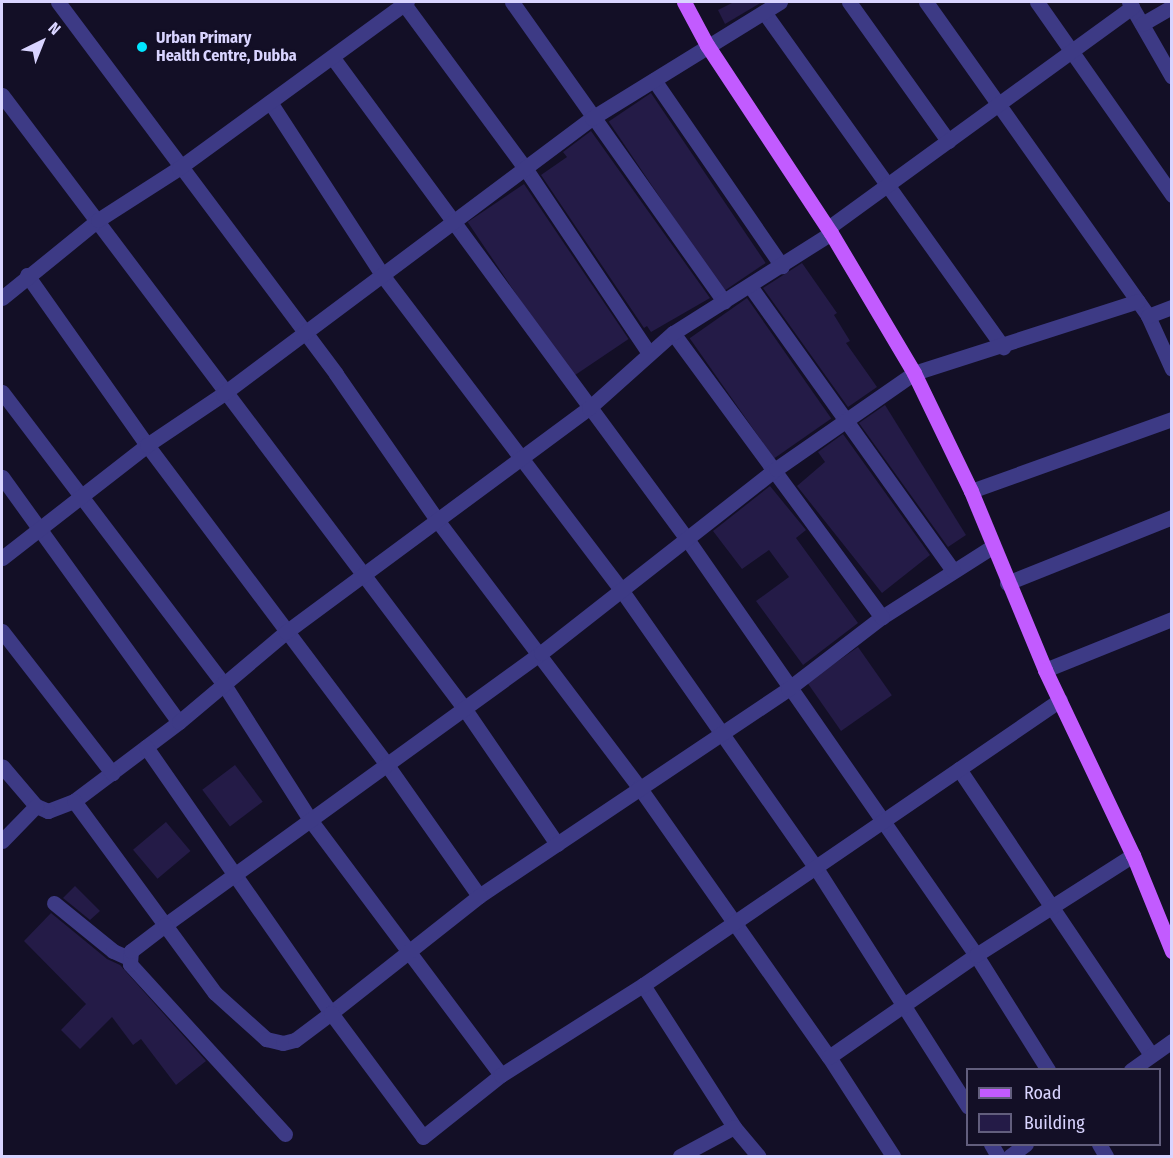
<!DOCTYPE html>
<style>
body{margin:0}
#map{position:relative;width:1173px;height:1158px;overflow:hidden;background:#130f26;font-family:"Fira Sans Condensed",sans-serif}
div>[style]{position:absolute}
.building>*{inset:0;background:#241b47;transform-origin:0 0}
.minor>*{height:15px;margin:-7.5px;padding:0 7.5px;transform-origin:7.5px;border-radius:7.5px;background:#3d3a85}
.major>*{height:15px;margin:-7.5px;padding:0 7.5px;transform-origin:7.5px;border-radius:7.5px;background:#c25bff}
.dots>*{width:16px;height:16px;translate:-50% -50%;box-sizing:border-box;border:3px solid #130f26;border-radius:50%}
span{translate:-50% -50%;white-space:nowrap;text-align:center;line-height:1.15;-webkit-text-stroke:4.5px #130f26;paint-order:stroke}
.poi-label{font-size:16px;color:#d9d4ff;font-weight:700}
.left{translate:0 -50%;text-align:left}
.frame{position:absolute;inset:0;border:3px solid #d9d4ff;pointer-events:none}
.legend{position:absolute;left:966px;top:1068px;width:195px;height:78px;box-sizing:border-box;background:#130f26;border:2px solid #625e7d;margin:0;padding:8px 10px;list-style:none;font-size:18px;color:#d9d4ff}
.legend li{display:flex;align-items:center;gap:12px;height:30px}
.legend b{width:30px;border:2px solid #625e7d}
.north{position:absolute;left:12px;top:12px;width:60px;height:60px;-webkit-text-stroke:4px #130f26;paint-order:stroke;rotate:43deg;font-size:16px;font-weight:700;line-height:24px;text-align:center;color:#d9d4ff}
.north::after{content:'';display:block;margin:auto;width:21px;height:27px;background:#d9d4ff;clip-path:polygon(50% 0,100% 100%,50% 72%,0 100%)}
</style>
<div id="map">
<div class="building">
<i style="clip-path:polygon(734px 2px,762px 2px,725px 24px,718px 10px)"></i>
<i style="left:651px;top:93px;width:205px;height:51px;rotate:56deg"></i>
<i style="clip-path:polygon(591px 131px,710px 298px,651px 332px,647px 326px,644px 328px,541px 175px,567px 157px,563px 152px)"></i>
<i style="left:524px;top:184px;width:187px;height:68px;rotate:56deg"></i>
<i style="clip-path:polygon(802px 263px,837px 313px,834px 315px,850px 341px,846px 343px,877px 387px,848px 407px,763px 288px)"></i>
<i style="left:747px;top:298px;width:147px;height:70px;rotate:55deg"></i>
<i style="clip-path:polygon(885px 405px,966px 535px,948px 547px,859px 423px)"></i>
<i style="clip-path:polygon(843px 434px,930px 555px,882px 593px,797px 486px,825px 462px,818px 452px)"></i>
<i style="clip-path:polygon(770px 486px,806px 530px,796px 538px,858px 623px,803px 665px,756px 601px,789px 577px,769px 550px,742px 569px,713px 531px)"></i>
<i style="left:858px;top:647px;width:59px;height:62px;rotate:55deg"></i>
<i style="left:235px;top:765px;width:46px;height:41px;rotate:53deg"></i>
<i style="left:166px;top:822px;width:38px;height:43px;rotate:50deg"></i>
<i style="clip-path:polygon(75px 886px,100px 911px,90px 920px,63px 898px)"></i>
<i style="clip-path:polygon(51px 913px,107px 959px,120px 965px,206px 1061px,176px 1085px,141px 1039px,133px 1045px,112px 1017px,80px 1049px,61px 1030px,86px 1004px,24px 941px)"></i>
</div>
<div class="minor">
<i style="left:58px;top:2px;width:464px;rotate:53.2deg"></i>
<i style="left:336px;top:374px;width:178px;rotate:55.3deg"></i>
<i style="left:437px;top:520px;width:335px;rotate:52.9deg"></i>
<i style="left:639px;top:787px;width:330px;rotate:54.9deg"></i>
<i style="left:829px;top:1057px;width:118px;rotate:57.1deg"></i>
<i style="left:512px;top:2px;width:367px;rotate:54.7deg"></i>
<i style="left:849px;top:2px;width:171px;rotate:54.5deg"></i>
<i style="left:926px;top:2px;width:385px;rotate:54.7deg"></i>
<i style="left:1148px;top:316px;width:58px;rotate:65.6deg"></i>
<i style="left:1037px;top:2px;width:236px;rotate:55deg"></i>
<i style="left:1129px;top:2px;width:86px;rotate:60.2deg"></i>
<i style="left:404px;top:4px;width:204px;rotate:53.6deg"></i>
<i style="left:525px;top:168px;width:221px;rotate:56.2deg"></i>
<i style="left:764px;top:12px;width:412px;rotate:54.5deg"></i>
<i style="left:1142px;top:24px;width:34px;rotate:-30deg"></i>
<i style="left:333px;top:58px;width:597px;rotate:53.65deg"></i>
<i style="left:687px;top:539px;width:507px;rotate:55.21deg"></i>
<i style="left:976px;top:955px;width:136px;rotate:57.9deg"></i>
<i style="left:654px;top:80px;width:226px;rotate:55.5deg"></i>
<i style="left:2px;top:95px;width:768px;rotate:53deg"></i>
<i style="left:464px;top:708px;width:165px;rotate:55.6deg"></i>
<i style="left:270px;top:102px;width:207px;rotate:57deg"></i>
<i style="left:383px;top:276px;width:395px;rotate:52.8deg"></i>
<i style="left:622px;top:591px;width:338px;rotate:55deg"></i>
<i style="left:816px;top:868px;width:283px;rotate:57.5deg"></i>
<i style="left:828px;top:228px;width:376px;rotate:-36deg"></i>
<i style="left:27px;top:275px;width:208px;rotate:54.8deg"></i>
<i style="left:147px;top:445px;width:400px;rotate:53.1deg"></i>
<i style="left:387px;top:765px;width:160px;rotate:54.9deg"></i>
<i style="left:479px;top:896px;width:372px;rotate:-33.8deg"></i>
<i style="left:788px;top:689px;width:118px;rotate:-37.5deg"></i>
<i style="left:882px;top:617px;width:130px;rotate:-32.5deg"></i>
<i style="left:750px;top:286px;width:350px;rotate:54.5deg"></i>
<i style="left:2px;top:298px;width:124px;rotate:-39.1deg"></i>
<i style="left:98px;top:220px;width:96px;rotate:-32.7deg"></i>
<i style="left:179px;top:168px;width:282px;rotate:-36.1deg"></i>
<i style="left:1148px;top:316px;width:26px;rotate:-21deg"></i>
<i style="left:673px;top:333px;width:353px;rotate:53.7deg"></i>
<i style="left:2px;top:392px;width:365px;rotate:52.8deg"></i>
<i style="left:223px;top:683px;width:164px;rotate:57.5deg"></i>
<i style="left:311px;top:821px;width:317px;rotate:53.2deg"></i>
<i style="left:2px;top:477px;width:302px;rotate:54.2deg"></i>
<i style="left:179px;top:722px;width:131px;rotate:143deg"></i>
<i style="left:74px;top:801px;width:28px;rotate:159deg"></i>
<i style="left:48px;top:811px;width:13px;rotate:-157deg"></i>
<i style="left:36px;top:806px;width:52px;rotate:-130.4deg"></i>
<i style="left:971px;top:491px;width:214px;rotate:-19.7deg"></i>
<i style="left:2px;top:558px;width:184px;rotate:-37.9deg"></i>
<i style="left:147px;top:445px;width:92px;rotate:-33.9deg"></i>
<i style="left:223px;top:394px;width:461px;rotate:-36.8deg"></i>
<i style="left:592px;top:118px;width:221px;rotate:-31.7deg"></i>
<i style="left:1007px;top:583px;width:178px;rotate:-21.8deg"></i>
<i style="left:2px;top:631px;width:180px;rotate:52.2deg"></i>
<i style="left:1045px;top:670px;width:137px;rotate:-21.9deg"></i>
<i style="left:179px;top:722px;width:140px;rotate:-40.1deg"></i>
<i style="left:286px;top:632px;width:377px;rotate:-36.5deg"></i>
<i style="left:589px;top:408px;width:113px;rotate:-41.8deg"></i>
<i style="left:673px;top:333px;width:187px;rotate:-32.3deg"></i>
<i style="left:146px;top:747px;width:324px;rotate:55.2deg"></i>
<i style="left:331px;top:1013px;width:189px;rotate:-38.3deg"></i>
<i style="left:959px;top:769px;width:344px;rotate:56.1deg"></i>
<i style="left:74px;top:801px;width:154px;rotate:53.7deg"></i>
<i style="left:165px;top:925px;width:464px;rotate:-35.9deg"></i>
<i style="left:541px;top:653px;width:298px;rotate:-38.1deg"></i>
<i style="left:776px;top:469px;width:168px;rotate:-34.8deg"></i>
<i style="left:914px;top:373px;width:235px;rotate:-17.8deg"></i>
<i style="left:2px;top:841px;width:49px;rotate:-45.8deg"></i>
<i style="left:54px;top:903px;width:76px;rotate:39.1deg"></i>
<i style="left:113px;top:951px;width:17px;rotate:24deg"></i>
<i style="left:643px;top:985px;width:169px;rotate:57.3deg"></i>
<i style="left:734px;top:1127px;width:38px;rotate:50deg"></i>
<i style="left:829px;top:1057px;width:179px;rotate:-34.8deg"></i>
<i style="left:976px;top:955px;width:186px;rotate:-32.5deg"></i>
<i style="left:1131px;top:1070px;width:50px;rotate:-35.3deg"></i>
<i style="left:285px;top:1134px;width:230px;rotate:-132.4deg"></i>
<i style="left:130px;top:964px;width:13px;rotate:-86deg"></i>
<i style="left:131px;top:951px;width:43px;rotate:-37.4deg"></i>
<i style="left:165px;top:925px;width:84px;rotate:53.7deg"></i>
<i style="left:215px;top:993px;width:69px;rotate:42deg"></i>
<i style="left:266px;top:1039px;width:17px;rotate:13deg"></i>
<i style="left:283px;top:1043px;width:12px;rotate:-14deg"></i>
<i style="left:295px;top:1040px;width:45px;rotate:-36.9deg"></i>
<i style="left:331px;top:1013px;width:154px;rotate:53.4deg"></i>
<i style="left:423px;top:1137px;width:100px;rotate:-38.5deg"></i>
<i style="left:501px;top:1075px;width:168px;rotate:-32.4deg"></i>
<i style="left:643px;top:985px;width:505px;rotate:-34.35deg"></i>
<i style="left:991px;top:1144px;width:14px;rotate:60deg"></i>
<i style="left:1099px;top:1144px;width:14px;rotate:60deg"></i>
<i style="left:680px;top:1156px;width:61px;rotate:-28.2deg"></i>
<i style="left:1010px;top:1156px;width:20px;rotate:-37deg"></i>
</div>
<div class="major">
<i style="left:684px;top:2px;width:49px;rotate:61.9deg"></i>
<i style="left:707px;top:45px;width:225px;rotate:56.6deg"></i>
<i style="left:831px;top:233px;width:163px;rotate:59.3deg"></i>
<i style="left:914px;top:373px;width:131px;rotate:64.2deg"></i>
<i style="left:971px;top:491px;width:194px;rotate:67.5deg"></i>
<i style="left:1045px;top:670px;width:205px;rotate:64.6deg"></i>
<i style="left:1133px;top:855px;width:104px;rotate:67.9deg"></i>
</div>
<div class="dots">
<i style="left:142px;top:47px;background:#00e5ff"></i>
</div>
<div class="poi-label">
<span class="left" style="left:156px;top:47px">Urban Primary<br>Health Centre, Dubba</span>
</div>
<div class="frame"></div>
<ul class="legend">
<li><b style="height:8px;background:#c25bff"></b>Road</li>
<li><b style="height:16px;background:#241b47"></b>Building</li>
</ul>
<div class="north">N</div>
</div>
